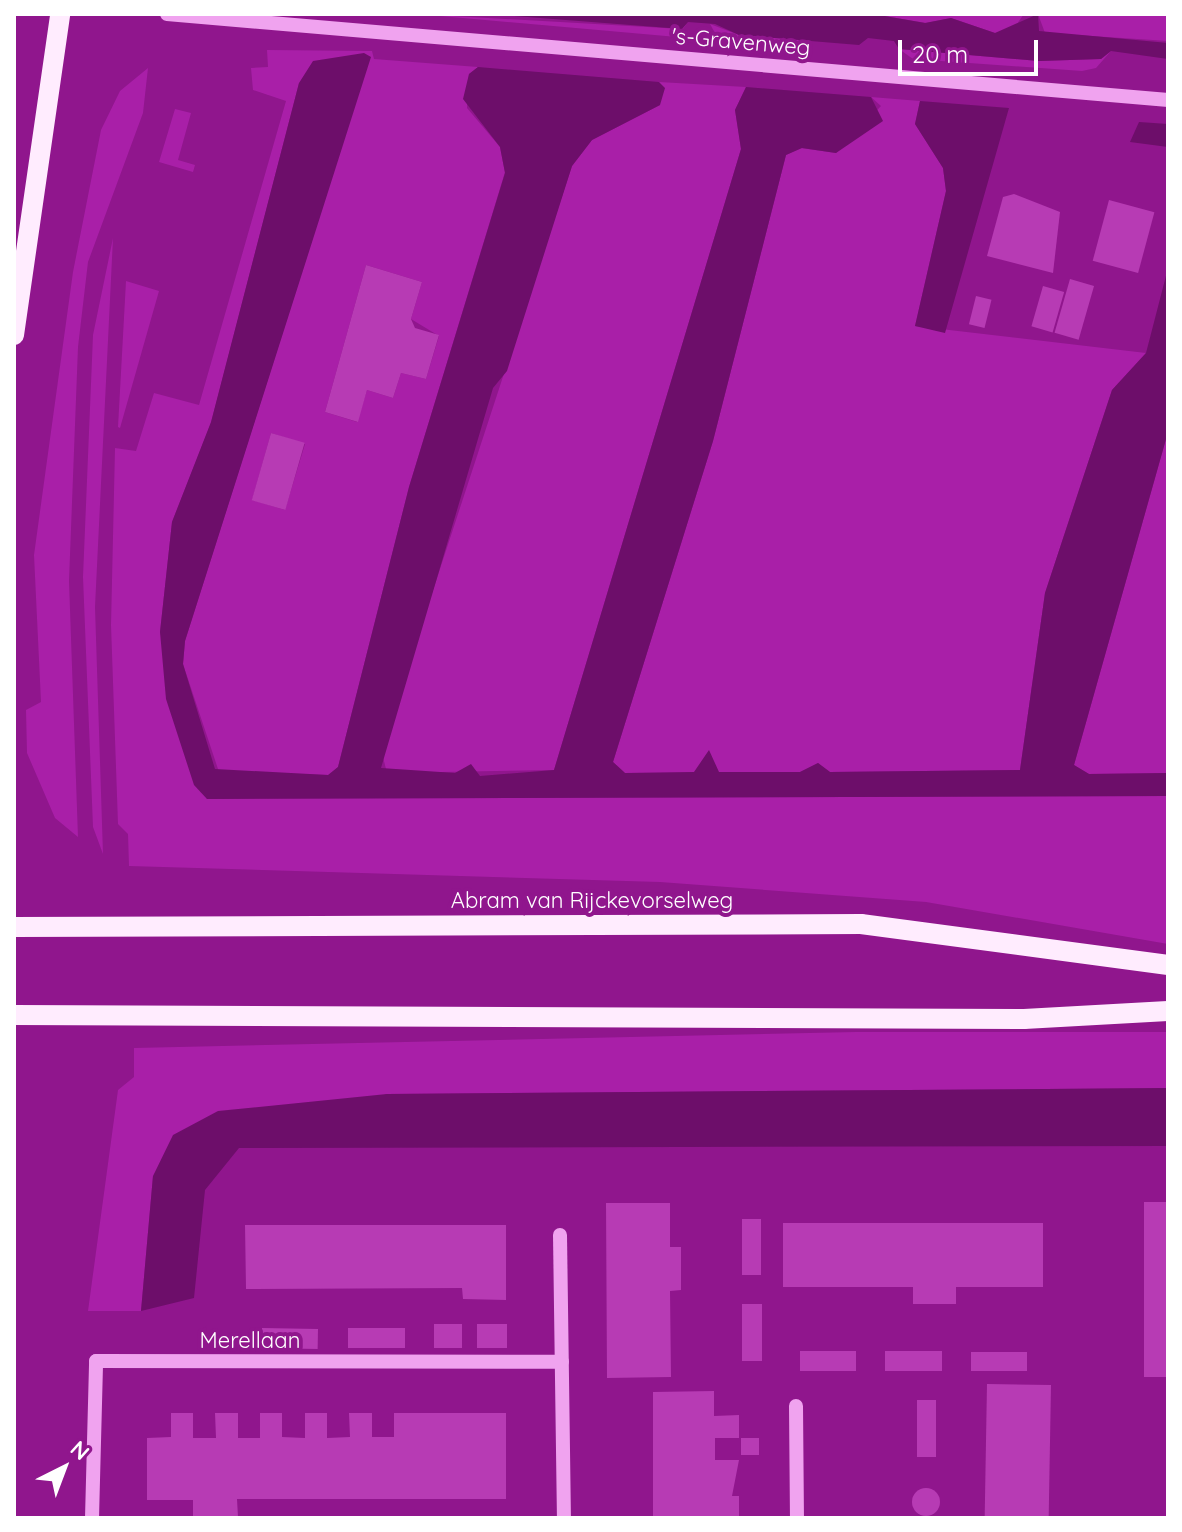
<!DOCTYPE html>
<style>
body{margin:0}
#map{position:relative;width:1182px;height:1532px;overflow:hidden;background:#90168d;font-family:Quicksand,sans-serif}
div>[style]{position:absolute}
.green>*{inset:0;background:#a91fa8}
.water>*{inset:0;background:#6d0e6a}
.building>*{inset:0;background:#b73bb4;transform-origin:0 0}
.round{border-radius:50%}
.minor>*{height:14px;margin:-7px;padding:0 7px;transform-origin:7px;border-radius:7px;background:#f0a3ef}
.major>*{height:20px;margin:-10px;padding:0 10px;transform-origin:10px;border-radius:10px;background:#ffecfe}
span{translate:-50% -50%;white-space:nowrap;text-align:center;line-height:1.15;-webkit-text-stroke:8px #90168d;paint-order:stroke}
.street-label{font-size:22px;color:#fff}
.frame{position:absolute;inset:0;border:16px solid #fff;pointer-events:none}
.north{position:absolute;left:24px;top:1428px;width:80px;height:80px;-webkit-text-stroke:6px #90168d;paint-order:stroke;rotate:42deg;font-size:22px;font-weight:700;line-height:32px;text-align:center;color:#fff}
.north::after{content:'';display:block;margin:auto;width:28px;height:36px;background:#fff;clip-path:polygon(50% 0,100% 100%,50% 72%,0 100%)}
.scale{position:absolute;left:898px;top:40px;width:140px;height:36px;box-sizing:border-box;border:4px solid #fff;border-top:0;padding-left:10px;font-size:24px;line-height:28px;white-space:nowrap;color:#fff;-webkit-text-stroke:6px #90168d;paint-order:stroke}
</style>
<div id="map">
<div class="green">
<i style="clip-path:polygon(418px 14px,682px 29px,688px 22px,677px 37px)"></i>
<i style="clip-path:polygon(873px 14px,1024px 14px,1012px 31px,995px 33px,951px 18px,926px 23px)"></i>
<i style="clip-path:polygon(1038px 14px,1168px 14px,1168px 41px,1045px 33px)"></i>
<i style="clip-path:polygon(710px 24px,739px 35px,803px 36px,793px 47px,720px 42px)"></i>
<i style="clip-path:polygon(899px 49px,1039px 61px,1101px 59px,1111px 51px,1096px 68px,1082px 71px,913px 59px)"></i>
<i style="clip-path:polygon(evenodd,267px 50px,372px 51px,374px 59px,478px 67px,469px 74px,467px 108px,500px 147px,505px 172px,409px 487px,338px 767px,329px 775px,219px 772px,183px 664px,185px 641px,370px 57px,299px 83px,211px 423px,172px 522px,160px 632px,207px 799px,1168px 796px,1168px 944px,926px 902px,660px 882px,129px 866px,128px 834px,118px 824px,111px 625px,115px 448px,136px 451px,154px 393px,199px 405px,286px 101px,253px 90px,251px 68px,268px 67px,267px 50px,366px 265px,422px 282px,411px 319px,439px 336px,426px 379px,401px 373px,393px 398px,367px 390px,357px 422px,325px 412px,366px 265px,267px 50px,271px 433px,305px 444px,285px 510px,252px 500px,271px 433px)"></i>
<i style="clip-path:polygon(148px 68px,143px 113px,88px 262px,78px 347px,69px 581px,78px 837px,55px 818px,27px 753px,26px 710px,41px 702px,34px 555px,73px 272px,101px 130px,120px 91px)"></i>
<i style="clip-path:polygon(659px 82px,746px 87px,735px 110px,741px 149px,554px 770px,387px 773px,381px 749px,572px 166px,592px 140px,660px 105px)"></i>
<i style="clip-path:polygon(871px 97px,920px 101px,915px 124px,943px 168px,946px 191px,915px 326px,1146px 353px,1112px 390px,1045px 593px,1020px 770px,830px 772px,818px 763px,800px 772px,625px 773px,613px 762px,713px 441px,786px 155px,801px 148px,836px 153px,881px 106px)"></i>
<i style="clip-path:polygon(175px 109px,191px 113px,178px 160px,195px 165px,193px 172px,159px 162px)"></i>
<i style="clip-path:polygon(113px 238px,95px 607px,103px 854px,93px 827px,83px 577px,93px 335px)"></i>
<i style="clip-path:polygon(126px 281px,159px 291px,120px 428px,118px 427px)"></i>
<i style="clip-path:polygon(1168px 432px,1168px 773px,1089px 774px,1074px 765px)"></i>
<i style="clip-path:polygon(856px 1032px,1168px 1032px,1168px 1088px,387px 1094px,153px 1176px,141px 1311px,88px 1311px,118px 1090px,134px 1077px,134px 1048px)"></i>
</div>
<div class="water">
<i style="clip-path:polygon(487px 14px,873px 14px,925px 23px,951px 18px,995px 33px,1038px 14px,1039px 31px,1168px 43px,1168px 59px,1111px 51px,1101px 59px,1039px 61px,899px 49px,894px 41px,868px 38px,859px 45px,739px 35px,715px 24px,688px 22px,682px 29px)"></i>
<i style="clip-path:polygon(364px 53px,371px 57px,185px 641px,183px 664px,215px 769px,328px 775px,338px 767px,409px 487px,505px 173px,500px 147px,463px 99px,469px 74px,478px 67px,659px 82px,665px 88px,660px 105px,592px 140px,572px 166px,507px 371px,493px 388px,381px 768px,455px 773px,471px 764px,480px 776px,554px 770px,741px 149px,735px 110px,746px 87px,871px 97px,883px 121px,836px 153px,802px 148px,786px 155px,713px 441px,613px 762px,625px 773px,694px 772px,709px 750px,719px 772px,800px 772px,818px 763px,830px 772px,1020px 770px,1045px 593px,1112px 390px,1146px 353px,1168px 268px,1168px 432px,1074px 765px,1089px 774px,1168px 773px,1168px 796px,207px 799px,194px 785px,166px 699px,160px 632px,172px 522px,211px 422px,299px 83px,313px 61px)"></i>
<i style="clip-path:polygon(920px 101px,1009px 108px,945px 333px,915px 326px,946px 191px,943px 168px,915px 124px)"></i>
<i style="clip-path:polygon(1139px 122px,1168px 124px,1168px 147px,1130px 142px)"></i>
<i style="clip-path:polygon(1168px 1088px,1168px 1146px,239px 1148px,205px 1190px,194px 1298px,141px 1311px,153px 1176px,173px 1135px,218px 1111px,387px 1094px)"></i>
</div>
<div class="building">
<i style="clip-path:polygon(1014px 194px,1060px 212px,1053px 273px,987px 256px,1003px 197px)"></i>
<i style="left:1109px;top:200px;width:47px;height:63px;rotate:15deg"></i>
<i style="clip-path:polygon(366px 265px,422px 282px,411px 319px,415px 328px,439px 335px,426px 379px,401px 373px,393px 398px,367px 390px,358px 422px,325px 412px)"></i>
<i style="left:1070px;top:279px;width:25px;height:56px;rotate:16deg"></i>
<i style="left:1043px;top:286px;width:22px;height:42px;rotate:16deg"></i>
<i style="left:976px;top:296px;width:16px;height:29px;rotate:14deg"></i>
<i style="left:271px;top:433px;width:35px;height:70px;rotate:16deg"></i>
<i style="left:1144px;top:1202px;width:24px;height:175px"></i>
<i style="clip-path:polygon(606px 1203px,670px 1203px,670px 1247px,681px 1247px,681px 1290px,670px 1291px,671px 1377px,607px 1378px)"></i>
<i style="left:742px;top:1219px;width:19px;height:56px"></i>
<i style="clip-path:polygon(783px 1223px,1043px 1223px,1043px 1287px,956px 1287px,956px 1304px,913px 1304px,913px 1287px,783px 1287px)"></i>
<i style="clip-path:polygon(245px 1225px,506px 1225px,506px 1300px,463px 1299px,462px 1288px,246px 1289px)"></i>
<i style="left:762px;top:1304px;width:57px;height:20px;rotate:90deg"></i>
<i style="left:434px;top:1324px;width:28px;height:24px"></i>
<i style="left:507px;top:1324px;width:24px;height:30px;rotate:90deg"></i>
<i style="left:262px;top:1328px;width:56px;height:20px;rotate:1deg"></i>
<i style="left:348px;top:1328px;width:57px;height:20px"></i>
<i style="left:800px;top:1351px;width:56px;height:20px"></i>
<i style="left:885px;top:1351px;width:57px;height:20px"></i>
<i style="left:971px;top:1352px;width:56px;height:19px"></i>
<i style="left:987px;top:1384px;width:64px;height:134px;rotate:1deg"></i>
<i style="clip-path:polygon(714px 1391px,714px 1416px,739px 1415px,739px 1438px,715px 1438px,715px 1460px,739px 1460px,732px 1496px,739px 1496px,739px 1518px,653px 1518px,653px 1392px)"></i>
<i style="left:936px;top:1400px;width:57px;height:19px;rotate:90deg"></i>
<i style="clip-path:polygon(171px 1413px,193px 1413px,193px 1438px,216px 1438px,215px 1413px,238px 1413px,238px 1438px,260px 1438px,260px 1413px,282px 1413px,282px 1437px,305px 1438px,305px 1413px,327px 1413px,327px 1438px,350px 1437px,349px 1413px,372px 1413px,372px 1437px,394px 1437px,394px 1413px,506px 1413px,506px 1499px,237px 1499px,238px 1517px,193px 1517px,193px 1500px,147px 1500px,147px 1438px,171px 1437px)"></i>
<i style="left:741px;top:1438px;width:18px;height:17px"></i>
<i class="round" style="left:912px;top:1488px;width:28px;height:28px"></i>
</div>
<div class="minor">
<i style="left:167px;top:14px;width:1005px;rotate:4.91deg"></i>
<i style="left:560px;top:1235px;width:283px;rotate:89.2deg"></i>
<i style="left:796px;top:1406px;width:112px;rotate:89.5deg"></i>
<i style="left:92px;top:1518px;width:157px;rotate:-88.5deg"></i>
<i style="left:96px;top:1361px;width:466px;rotate:0.1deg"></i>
</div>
<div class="major">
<i style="left:14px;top:335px;width:324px;rotate:-81.8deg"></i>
<i style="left:14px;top:927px;width:847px;rotate:-0.2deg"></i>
<i style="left:861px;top:924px;width:310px;rotate:7.6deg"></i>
<i style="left:14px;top:1015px;width:1010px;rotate:0.23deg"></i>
<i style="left:1024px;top:1019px;width:144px;rotate:-3.2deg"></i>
</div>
<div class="street-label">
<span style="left:741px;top:42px;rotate:5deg">'s-Gravenweg</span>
<span style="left:592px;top:901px">Abram van Rijckevorselweg</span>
<span style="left:250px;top:1341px">Merellaan</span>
</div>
<div class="frame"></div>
<div class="north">N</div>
<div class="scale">20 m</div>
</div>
